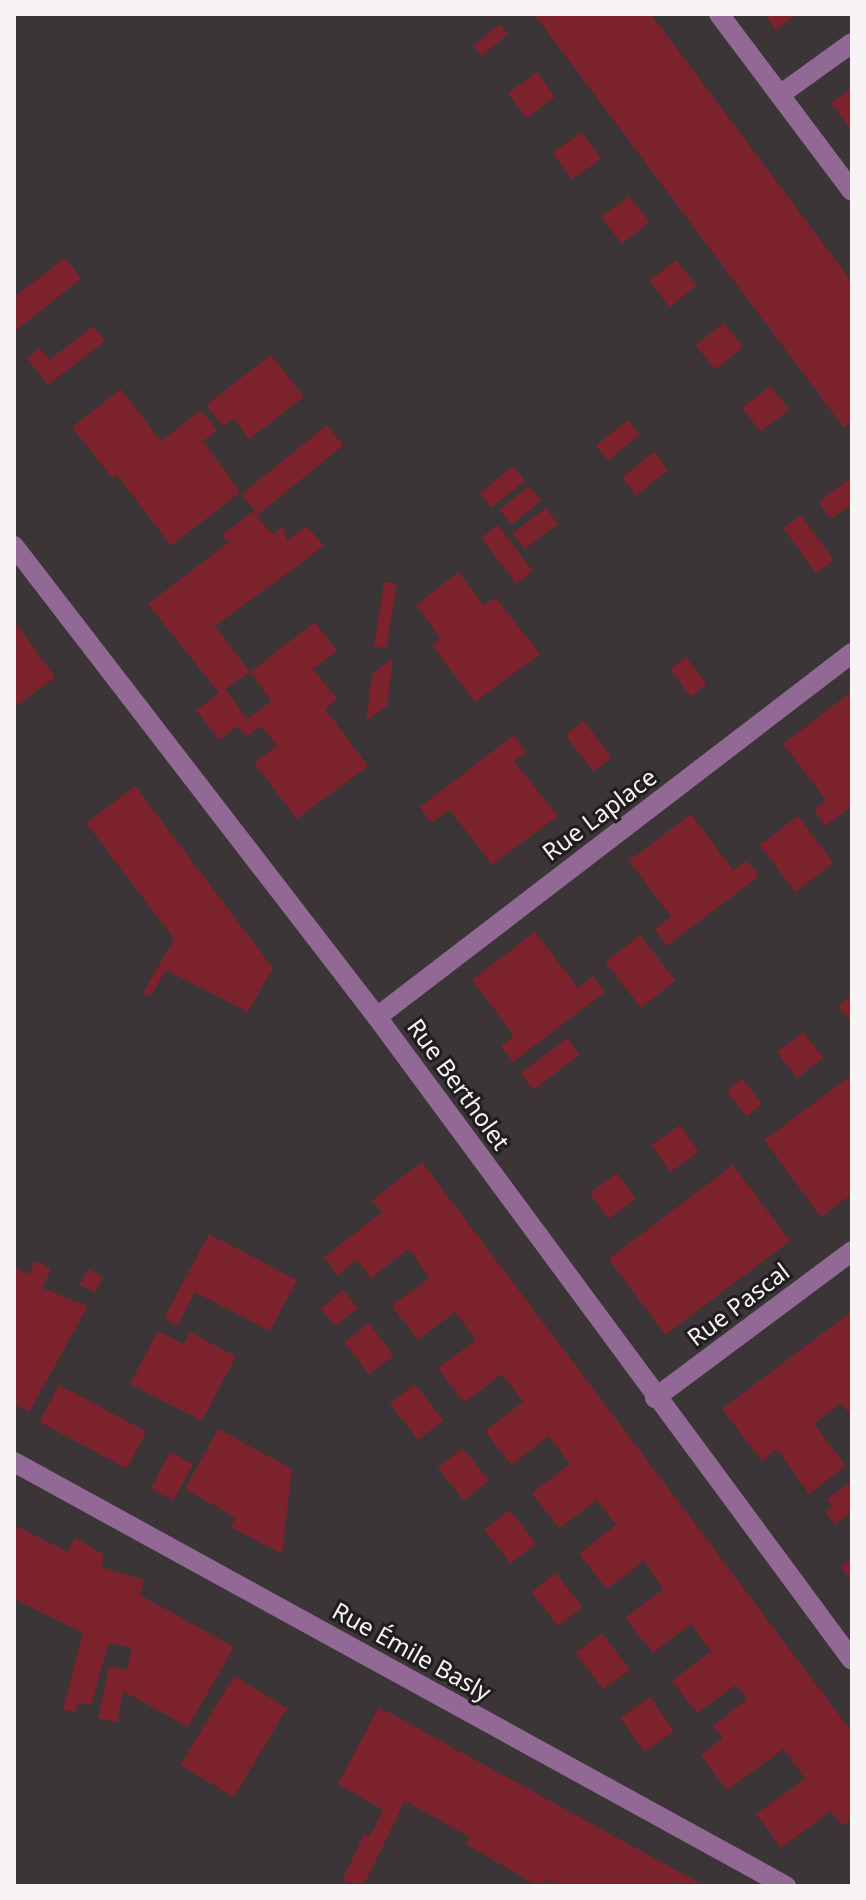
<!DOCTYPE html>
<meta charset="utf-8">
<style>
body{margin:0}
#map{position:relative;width:866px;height:1900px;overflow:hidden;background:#3b3537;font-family:"Noto Sans",sans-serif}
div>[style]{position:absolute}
.building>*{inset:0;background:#7c222c;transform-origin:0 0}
.minor>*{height:20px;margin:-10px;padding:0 10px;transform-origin:10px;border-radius:10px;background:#926894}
.tertiary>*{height:20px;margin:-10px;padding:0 10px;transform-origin:10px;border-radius:10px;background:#926894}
span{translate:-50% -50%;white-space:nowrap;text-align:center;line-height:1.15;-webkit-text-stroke:6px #201d1e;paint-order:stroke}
.street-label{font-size:24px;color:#f8f4f5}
.frame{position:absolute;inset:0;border:16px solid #f8f4f5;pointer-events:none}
</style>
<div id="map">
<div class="building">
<i style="clip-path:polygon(534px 14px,651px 14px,852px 282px,852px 422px,844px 428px)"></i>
<i style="clip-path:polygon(764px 14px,797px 14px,776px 30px)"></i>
<i style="left:500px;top:24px;width:13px;height:34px;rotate:51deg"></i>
<i style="left:537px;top:72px;width:31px;height:36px;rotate:54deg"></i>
<i style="clip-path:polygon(852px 88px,852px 131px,831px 103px)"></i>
<i style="left:582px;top:132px;width:33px;height:36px;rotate:55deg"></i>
<i style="left:629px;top:196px;width:33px;height:35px;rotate:52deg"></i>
<i style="clip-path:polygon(65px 258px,81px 279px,14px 332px,14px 297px)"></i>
<i style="left:676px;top:260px;width:33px;height:34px;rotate:52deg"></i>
<i style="left:724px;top:323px;width:31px;height:36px;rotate:52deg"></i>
<i style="clip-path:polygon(94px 326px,105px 341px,48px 385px,27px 358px,40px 348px,49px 360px)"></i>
<i style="clip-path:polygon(271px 355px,304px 397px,249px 439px,234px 418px,223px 426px,206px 405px)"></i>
<i style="left:771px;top:386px;width:30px;height:36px;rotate:53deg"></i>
<i style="clip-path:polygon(121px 389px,161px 441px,201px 410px,217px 430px,203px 441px,240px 492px,171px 546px,117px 475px,112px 478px,72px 427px)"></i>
<i style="left:628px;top:420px;width:19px;height:41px;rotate:51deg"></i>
<i style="left:327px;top:425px;width:26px;height:110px;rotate:51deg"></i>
<i style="left:654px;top:452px;width:23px;height:41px;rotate:52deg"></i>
<i style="left:513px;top:466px;width:19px;height:43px;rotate:51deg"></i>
<i style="clip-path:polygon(852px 477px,852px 512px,848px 507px,831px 519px,819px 502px)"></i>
<i style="left:529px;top:486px;width:19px;height:38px;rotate:51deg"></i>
<i style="left:546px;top:508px;width:20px;height:42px;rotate:53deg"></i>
<i style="clip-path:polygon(254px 511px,272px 535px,283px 527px,287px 540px,307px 526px,324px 546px,215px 626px,250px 672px,225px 689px,247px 719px,271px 701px,250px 672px,315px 622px,337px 651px,313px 669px,337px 699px,325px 709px,368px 766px,297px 819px,254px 763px,277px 746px,261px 726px,247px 736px,238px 726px,219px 740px,196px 710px,219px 693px,148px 604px,229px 542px,222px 535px)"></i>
<i style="left:801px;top:515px;width:56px;height:22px;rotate:54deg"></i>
<i style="left:498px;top:525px;width:58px;height:21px;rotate:53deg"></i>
<i style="clip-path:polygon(459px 572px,483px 605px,496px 598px,540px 654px,475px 702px,432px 645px,440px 638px,416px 605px)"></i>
<i style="left:384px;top:582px;width:13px;height:65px;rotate:9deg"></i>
<i style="clip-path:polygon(14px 621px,55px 677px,18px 705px,14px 699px)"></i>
<i style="left:686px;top:657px;width:34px;height:20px;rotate:53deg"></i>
<i style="clip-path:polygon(393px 658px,387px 706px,366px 721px,372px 674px)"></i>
<i style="clip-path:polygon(850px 693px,852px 806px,825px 826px,814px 810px,826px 800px,783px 744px)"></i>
<i style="left:584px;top:721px;width:46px;height:23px;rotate:53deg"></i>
<i style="clip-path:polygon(514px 735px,526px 752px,514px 761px,558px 816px,492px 865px,450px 810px,431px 823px,420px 807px)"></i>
<i style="clip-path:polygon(135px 786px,273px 968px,248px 1012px,166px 970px,150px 997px,143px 993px,174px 939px,86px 823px)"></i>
<i style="clip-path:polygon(691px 814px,733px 870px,747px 861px,759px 876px,667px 946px,655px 929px,671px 917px,629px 861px)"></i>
<i style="left:798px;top:816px;width:59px;height:48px;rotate:53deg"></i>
<i style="clip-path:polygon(535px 932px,578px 988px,593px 976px,605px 992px,513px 1062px,501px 1046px,514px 1036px,472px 980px)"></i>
<i style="left:640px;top:935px;width:58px;height:44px;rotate:52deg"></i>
<i style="clip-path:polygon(852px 995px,852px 1024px,838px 1006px)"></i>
<i style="left:803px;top:1032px;width:33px;height:33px;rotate:52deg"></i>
<i style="left:567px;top:1038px;width:21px;height:58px;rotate:53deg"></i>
<i style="clip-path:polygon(852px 1075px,852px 1194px,821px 1217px,764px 1140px)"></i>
<i style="left:742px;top:1079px;width:32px;height:20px;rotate:51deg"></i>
<i style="left:680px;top:1125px;width:33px;height:35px;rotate:55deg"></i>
<i style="clip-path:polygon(422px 1162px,852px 1732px,852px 1818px,842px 1826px,831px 1811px,781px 1848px,756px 1814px,805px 1779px,784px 1749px,727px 1790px,714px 1773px,701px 1755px,723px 1738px,713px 1726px,747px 1699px,736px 1685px,697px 1713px,672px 1681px,711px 1651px,701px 1638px,691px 1624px,653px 1653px,625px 1618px,663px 1589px,644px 1561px,607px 1589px,579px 1554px,616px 1525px,597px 1500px,559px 1528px,532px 1493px,570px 1464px,549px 1436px,511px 1465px,485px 1431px,523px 1402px,502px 1374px,464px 1403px,438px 1368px,476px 1340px,455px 1312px,418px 1340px,392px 1306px,429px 1278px,409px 1249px,371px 1278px,357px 1260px,337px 1275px,324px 1257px,382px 1212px,372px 1200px)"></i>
<i style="left:733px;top:1165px;width:95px;height:156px;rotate:53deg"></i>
<i style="left:617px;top:1173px;width:32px;height:34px;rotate:54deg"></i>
<i style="clip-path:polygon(209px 1234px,297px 1280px,270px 1331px,195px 1292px,177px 1326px,164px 1318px)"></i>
<i style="clip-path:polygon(35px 1261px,51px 1269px,42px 1288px,88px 1306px,29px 1412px,14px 1404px,14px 1273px,17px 1268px,28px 1275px)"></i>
<i style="left:88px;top:1269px;width:17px;height:18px;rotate:28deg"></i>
<i style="left:343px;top:1290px;width:23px;height:29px;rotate:50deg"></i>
<i style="clip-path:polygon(851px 1312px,852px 1417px,841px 1403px,814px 1424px,846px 1466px,809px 1494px,777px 1449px,762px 1461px,722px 1409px)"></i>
<i style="left:369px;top:1323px;width:41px;height:31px;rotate:53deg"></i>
<i style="clip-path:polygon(158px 1331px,184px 1344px,190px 1332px,236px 1356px,202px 1421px,130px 1384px)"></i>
<i style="left:415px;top:1384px;width:46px;height:32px;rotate:52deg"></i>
<i style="left:59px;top:1385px;width:99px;height:42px;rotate:28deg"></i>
<i style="clip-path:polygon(218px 1429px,292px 1469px,282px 1554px,231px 1527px,236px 1518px,185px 1489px)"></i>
<i style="left:463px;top:1448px;width:42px;height:32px;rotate:52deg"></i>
<i style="left:170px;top:1452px;width:26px;height:41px;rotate:28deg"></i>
<i style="clip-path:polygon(852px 1481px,852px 1512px,835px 1525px,825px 1511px,832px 1506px,827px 1499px)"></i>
<i style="left:510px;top:1510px;width:43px;height:32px;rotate:53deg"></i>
<i style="clip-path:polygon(14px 1525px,68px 1552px,75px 1538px,84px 1543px,104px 1555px,101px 1567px,144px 1580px,140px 1595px,234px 1647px,188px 1727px,123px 1691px,117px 1723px,98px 1718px,109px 1666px,127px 1670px,131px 1648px,109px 1643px,91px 1705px,77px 1703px,76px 1713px,63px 1710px,83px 1633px,14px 1599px)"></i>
<i style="clip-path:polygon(852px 1558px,852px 1582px,841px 1567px)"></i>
<i style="left:556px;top:1573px;width:43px;height:31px;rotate:52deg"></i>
<i style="left:602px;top:1633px;width:46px;height:33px;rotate:53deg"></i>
<i style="left:234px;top:1676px;width:62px;height:104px;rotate:31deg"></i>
<i style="left:650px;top:1697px;width:42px;height:36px;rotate:55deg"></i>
<i style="clip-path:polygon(379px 1707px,581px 1818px,705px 1886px,560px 1886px,549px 1880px,537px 1886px,466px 1844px,470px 1837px,405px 1801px,363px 1886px,342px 1881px,364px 1834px,369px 1837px,383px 1810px,338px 1784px)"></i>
</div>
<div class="minor">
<i style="left:781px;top:94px;width:87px;rotate:-35.7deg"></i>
<i style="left:14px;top:546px;width:595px;rotate:52.38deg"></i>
<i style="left:377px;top:1017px;width:799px;rotate:53.55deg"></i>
<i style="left:377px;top:1017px;width:598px;rotate:-37.46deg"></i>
<i style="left:655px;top:1398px;width:246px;rotate:-36.7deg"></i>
<i style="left:14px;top:1462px;width:881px;rotate:28.78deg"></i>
</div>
<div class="tertiary">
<i style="left:719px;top:14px;width:221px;rotate:53.1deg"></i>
</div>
<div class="street-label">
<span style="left:599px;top:814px;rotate:-37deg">Rue Laplace</span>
<span style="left:459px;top:1084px;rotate:54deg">Rue Bertholet</span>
<span style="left:738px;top:1304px;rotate:-37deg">Rue Pascal</span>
<span style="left:412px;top:1651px;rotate:29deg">Rue Émile Basly</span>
</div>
<div class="frame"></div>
</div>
